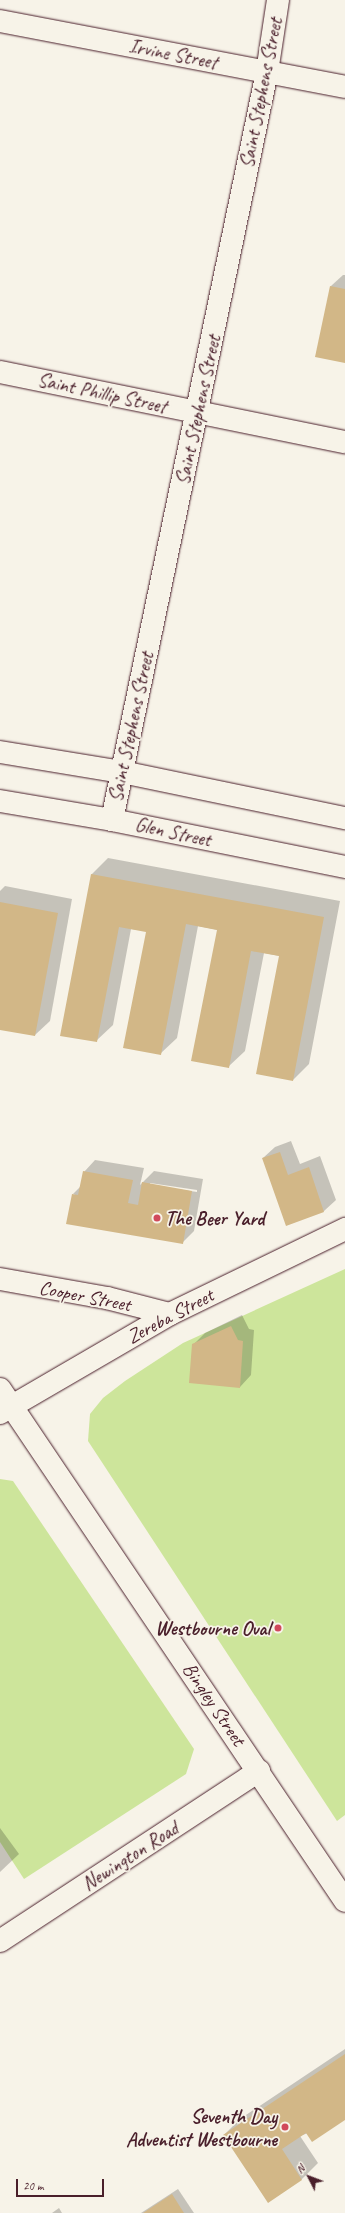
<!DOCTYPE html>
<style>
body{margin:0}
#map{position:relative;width:345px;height:2213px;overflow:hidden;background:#f7f3e8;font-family:Caveat,sans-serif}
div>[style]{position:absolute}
.green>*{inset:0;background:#cde59b}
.shadow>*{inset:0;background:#0003}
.building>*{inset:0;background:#d2b787}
.roads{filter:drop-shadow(0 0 1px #4a1f2b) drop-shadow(0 0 1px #4a1f2b)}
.minor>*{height:22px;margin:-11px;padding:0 11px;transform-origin:11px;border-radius:11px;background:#f7f3e8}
.dots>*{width:11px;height:11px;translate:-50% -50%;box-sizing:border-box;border:2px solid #f7f3e8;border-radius:50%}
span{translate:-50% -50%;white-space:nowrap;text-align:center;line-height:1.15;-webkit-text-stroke:3.5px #f7f3e8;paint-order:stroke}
.street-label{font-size:20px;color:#4a1f2b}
.poi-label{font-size:20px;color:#4a1f2b;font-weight:700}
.left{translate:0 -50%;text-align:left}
.right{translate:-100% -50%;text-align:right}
.north{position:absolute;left:289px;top:2157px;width:40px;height:40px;-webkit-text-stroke:3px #f7f3e8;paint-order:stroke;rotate:312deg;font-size:11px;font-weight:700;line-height:16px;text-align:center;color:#4a1f2b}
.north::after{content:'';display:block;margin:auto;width:14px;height:18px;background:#4a1f2b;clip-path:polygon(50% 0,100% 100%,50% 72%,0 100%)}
.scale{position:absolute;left:16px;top:2179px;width:88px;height:18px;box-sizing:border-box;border:2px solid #4a1f2b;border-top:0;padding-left:5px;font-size:12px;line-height:14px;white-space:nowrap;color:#4a1f2b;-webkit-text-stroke:3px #f7f3e8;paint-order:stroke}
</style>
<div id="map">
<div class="green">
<i style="clip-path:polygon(345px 1269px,345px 1815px,337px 1821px,88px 1441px,90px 1414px,103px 1398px,125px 1381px,183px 1343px)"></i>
<i style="clip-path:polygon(0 1479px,13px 1481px,194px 1749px,186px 1774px,24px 1879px,0 1842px)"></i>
</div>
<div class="shadow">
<i style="clip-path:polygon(343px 275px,345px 275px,345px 362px,331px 286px)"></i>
<i style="clip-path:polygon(108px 858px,340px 901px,309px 1064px,293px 1080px,280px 956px,264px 953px,245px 1051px,228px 1067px,218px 930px,198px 926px,177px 1038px,160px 1054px,147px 931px,131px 929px,113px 1025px,96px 1041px,61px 1035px,92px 874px)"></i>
<i style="clip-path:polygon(5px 886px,72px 899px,50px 1021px,35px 1035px,0 1029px,0 891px)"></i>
<i style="clip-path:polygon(291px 1141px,300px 1164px,320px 1156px,336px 1200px,324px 1211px,287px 1225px,263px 1158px,275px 1147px)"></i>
<i style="clip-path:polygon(evenodd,95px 1160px,144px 1168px,140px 1185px,154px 1171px,203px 1179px,194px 1231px,182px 1243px,73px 1194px,81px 1186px,84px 1172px,95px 1160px,150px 1183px,197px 1190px,197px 1192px,150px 1185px,150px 1183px)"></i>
<i style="clip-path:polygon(242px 1315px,249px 1329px,254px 1330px,251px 1375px,240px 1387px,193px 1345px,205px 1333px)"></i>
<i style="clip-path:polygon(0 1828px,19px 1854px,0 1872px)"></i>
<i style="clip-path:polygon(345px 2049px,345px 2119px,300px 2136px,318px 2163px,301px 2180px,224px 2135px,240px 2119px)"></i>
<i style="clip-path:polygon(178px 2189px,194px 2213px,141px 2213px)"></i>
<i style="clip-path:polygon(59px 2208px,62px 2213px,52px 2213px)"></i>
</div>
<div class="building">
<i style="clip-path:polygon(330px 286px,345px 289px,345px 363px,315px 357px)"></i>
<i style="clip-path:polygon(91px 874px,324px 917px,293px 1081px,256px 1074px,279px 956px,251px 951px,229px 1068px,191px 1061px,217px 930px,186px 924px,161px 1055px,123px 1048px,146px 932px,119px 927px,97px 1042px,60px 1036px)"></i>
<i style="clip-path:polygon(0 902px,58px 913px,35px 1036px,0 1030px)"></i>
<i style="clip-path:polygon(280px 1152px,288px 1175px,309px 1167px,324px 1212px,286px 1226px,262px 1158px)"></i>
<i style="clip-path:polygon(83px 1171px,133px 1180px,128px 1203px,138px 1205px,142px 1182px,192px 1191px,183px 1244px,66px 1224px,72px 1194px,78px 1195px)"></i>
<i style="clip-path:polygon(231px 1326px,238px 1340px,243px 1341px,240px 1388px,189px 1383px,192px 1344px)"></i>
<i style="clip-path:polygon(345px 2054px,345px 2120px,312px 2142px,306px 2133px,282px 2149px,302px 2180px,268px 2203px,223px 2135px)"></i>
<i style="clip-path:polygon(172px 2194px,184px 2213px,143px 2213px)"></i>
</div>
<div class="roads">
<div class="minor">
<i style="left:0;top:21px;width:351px;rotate:10.8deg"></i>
<i style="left:0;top:372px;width:352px;rotate:11.5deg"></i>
<i style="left:0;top:752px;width:124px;rotate:9.3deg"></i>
<i style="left:122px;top:772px;width:228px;rotate:11.7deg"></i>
<i style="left:0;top:801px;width:114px;rotate:9.6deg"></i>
<i style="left:112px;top:820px;width:238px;rotate:11.4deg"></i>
<i style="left:112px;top:820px;width:764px;rotate:-78.29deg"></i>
<i style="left:267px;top:72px;width:73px;rotate:-81.3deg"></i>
<i style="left:0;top:1279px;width:109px;rotate:10.1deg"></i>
<i style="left:107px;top:1298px;width:65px;rotate:14.3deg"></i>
<i style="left:0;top:1389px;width:617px;rotate:56.03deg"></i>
<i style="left:0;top:1413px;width:197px;rotate:-30.2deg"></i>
<i style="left:170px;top:1314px;width:195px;rotate:-25.9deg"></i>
<i style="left:0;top:1941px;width:310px;rotate:-33.3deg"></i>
</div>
</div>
<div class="dots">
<i style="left:157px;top:1218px;background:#d1495b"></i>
<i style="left:278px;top:1628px;background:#d1495b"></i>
<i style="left:285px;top:2127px;background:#d1495b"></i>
</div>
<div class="street-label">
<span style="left:173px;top:54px;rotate:11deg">Irvine Street</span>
<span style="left:261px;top:93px;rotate:-79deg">Saint Stephens Street</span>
<span style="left:102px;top:393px;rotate:12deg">Saint Phillip Street</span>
<span style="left:198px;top:410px;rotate:-78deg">Saint Stephens Street</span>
<span style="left:131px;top:727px;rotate:-78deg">Saint Stephens Street</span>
<span style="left:173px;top:832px;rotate:12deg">Glen Street</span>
<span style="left:85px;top:1296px;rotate:11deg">Cooper Street</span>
<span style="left:170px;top:1316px;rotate:-28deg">Zereba Street</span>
<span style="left:214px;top:1704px;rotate:56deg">Bingley Street</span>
<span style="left:130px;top:1856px;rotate:-33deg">Newington Road</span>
</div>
<div class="poi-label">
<span class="left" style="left:165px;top:1218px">The Beer Yard</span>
<span class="right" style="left:270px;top:1628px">Westbourne Oval</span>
<span class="right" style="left:277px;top:2128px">Seventh Day<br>Adventist Westbourne</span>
</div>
<div class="north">N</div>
<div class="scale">20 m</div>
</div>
